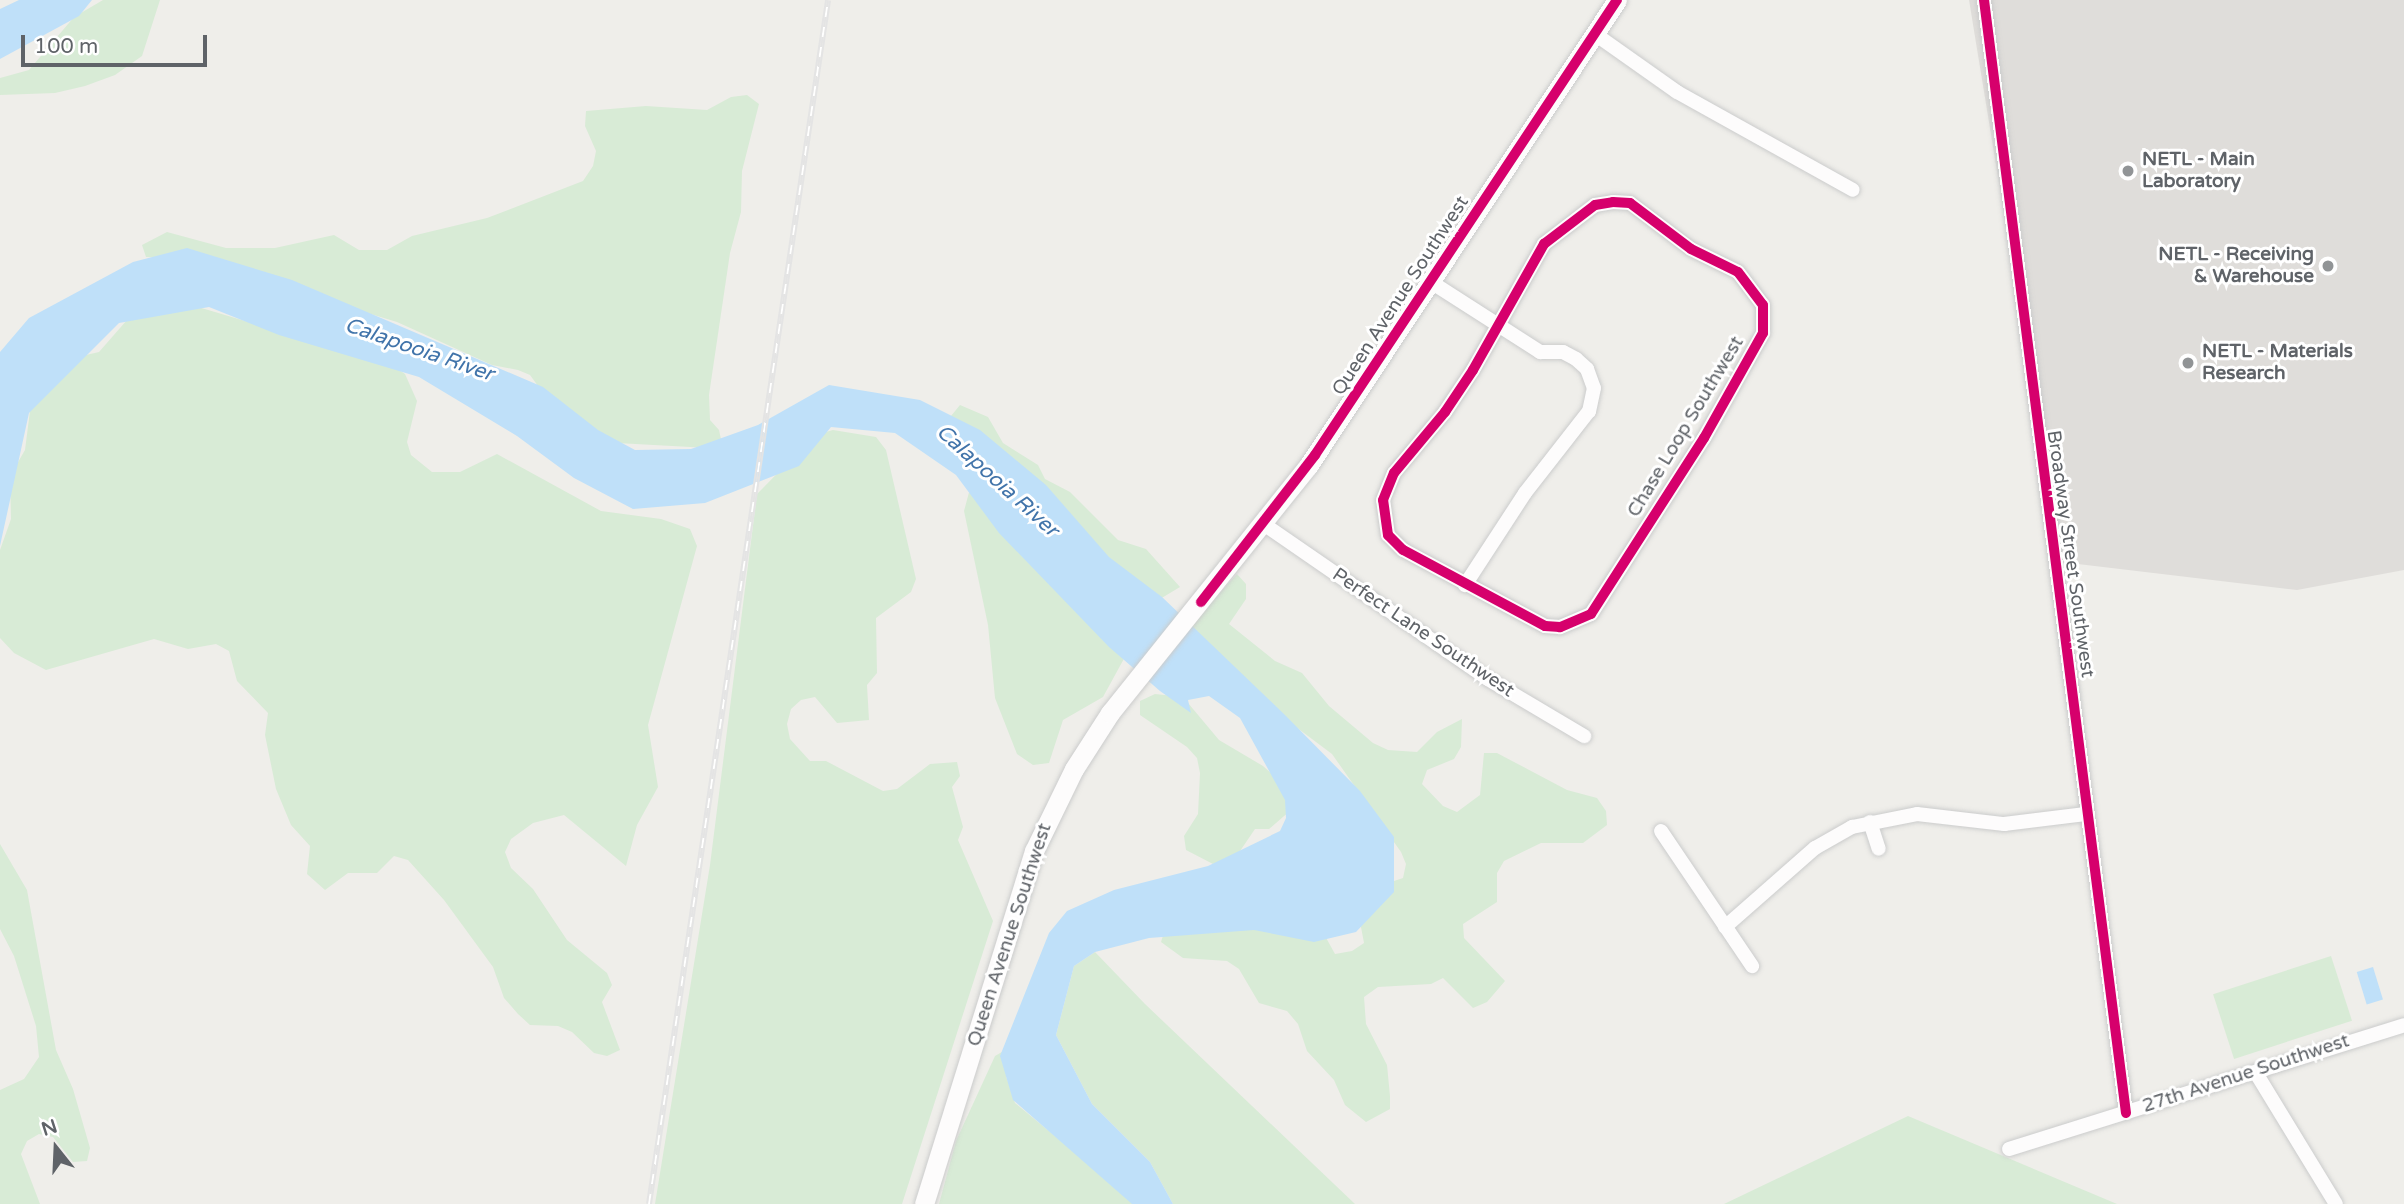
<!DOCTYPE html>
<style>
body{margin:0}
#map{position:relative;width:2404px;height:1204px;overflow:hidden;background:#efeeea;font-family:"Varela Round",sans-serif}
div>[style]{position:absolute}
.industrial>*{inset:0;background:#dfddda}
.green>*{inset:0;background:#d8ebd6;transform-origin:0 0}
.water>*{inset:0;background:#bfe0f9;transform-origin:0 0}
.roads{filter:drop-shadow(0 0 2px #cbcccc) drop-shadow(0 0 2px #cbcccc)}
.minor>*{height:14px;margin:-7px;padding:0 7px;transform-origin:7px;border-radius:7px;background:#fdfcfc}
.secondary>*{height:19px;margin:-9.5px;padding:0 9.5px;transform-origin:9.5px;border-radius:9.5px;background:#fdfcfc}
.rail>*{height:6px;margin-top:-3px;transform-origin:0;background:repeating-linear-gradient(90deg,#fff 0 10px,#e4e4e4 0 20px);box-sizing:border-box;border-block:2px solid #e4e4e4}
.cycleway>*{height:10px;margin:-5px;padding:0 5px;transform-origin:5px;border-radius:5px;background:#d6006c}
.dots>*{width:19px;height:19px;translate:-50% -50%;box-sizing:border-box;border:4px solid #fff;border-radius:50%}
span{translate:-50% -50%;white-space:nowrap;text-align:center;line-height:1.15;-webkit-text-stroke:6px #fff;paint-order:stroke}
.poi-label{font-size:19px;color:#5f6368;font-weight:700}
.left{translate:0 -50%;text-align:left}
.right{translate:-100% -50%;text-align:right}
.street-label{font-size:19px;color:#5f6368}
.water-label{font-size:21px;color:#4174aa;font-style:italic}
.north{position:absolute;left:21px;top:1113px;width:70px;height:70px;-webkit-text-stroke:5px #fff;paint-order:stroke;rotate:342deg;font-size:19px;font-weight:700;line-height:28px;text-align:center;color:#5f6368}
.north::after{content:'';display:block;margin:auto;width:24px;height:32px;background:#5f6368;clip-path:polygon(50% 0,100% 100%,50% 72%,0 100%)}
.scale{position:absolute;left:21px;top:35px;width:186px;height:32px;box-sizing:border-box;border:4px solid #5f6368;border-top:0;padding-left:9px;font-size:21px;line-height:24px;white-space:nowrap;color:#5f6368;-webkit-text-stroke:5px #fff;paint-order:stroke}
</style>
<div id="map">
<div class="industrial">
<i style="clip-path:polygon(1969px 0,2404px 0,2404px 570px,2297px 590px,2061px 562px)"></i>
</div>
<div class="green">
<i style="clip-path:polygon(103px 0,160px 0,142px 56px,115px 75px,85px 86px,55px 93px,0 95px,0 78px,29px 70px,74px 17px)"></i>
<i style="clip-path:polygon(747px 95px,759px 104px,742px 171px,741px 212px,730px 253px,709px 395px,710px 420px,719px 430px,722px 444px,709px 448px,617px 443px,546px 397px,530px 375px,518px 370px,492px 365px,397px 322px,187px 258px,146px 257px,142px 245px,167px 232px,226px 248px,275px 248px,334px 235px,359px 250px,387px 250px,412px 236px,487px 218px,583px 181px,593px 166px,596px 151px,585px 126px,586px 111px,646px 106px,707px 110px,731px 97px)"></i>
<i style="clip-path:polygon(178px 301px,392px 365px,405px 374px,417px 401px,407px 442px,411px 455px,432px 472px,460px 472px,497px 454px,601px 511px,661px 519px,690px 529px,697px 546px,648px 725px,658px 787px,637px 825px,626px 866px,564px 815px,533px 823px,511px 839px,505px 852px,511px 868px,533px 889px,567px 940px,607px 973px,612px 985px,602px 1002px,620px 1050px,607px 1056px,594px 1053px,572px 1032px,558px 1026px,530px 1025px,518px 1014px,504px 998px,493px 967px,444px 900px,408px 860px,394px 856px,377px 873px,348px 873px,325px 890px,307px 874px,310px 846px,291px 825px,276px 789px,265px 735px,268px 713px,237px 681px,229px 651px,216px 644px,188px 649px,154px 639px,46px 670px,14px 653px,0 638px,0 550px,11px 519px,10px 476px,25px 450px,32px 395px,86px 355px,99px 352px,127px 320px)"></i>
<i style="clip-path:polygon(960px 405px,988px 417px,1003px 443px,1038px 465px,1045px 479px,1070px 492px,1118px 540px,1146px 549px,1180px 587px,1155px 602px,1103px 697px,1063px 720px,1049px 763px,1033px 765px,1017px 754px,995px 698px,988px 625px,964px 511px,971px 485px,951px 416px)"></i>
<i style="clip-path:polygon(833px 430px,876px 437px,886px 450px,916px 579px,911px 592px,876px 618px,877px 673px,867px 685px,869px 720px,837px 723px,815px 697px,801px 700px,791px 709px,787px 724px,790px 739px,810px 761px,826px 761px,883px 791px,897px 789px,930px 764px,957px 762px,960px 776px,952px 787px,963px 827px,958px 840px,993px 921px,902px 1204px,655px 1204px,710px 865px,757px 494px,815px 435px)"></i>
<i style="clip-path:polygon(1237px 574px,1246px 584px,1246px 599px,1229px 624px,1275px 661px,1302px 673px,1329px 706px,1373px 743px,1388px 750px,1417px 752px,1437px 732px,1462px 719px,1461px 747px,1454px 759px,1427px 770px,1422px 784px,1443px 806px,1457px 812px,1480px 795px,1484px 753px,1497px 753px,1567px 790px,1597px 798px,1606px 811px,1607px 825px,1583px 843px,1541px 843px,1504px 861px,1497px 873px,1497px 902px,1463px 924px,1464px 938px,1505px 981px,1487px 1002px,1473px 1008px,1443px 978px,1431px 984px,1378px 987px,1364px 997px,1366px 1024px,1387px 1065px,1390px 1096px,1390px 1109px,1366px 1122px,1345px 1105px,1334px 1080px,1307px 1051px,1298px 1024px,1287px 1011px,1259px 1003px,1239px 969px,1227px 961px,1183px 958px,1161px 942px,1165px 929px,1319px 925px,1335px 954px,1352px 951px,1364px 943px,1360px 922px,1376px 887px,1403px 878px,1406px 864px,1401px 852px,1332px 754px,1280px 715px,1190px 626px)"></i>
<i style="clip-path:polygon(1155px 694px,1183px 697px,1219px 740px,1263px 766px,1283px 784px,1291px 810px,1269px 829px,1255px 829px,1238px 854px,1213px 864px,1186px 850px,1184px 836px,1198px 814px,1200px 773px,1197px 758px,1187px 747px,1140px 715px,1140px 701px)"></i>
<i style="clip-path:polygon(0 844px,27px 890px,56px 1050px,73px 1089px,90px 1148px,87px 1161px,73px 1162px,53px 1137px,39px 1134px,27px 1141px,21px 1154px,40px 1204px,0 1204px,0 1090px,24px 1079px,39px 1057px,36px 1026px,14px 956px,0 929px)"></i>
<i style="clip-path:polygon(1095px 952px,1145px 1004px,1355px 1204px,1173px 1204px,1150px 1162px,1092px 1104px,1056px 1035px,1074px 966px)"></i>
<i style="left:2331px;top:956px;width:68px;height:124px;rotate:72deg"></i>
<i style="clip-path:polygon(1007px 1049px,1006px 1076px,1015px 1103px,1137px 1204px,939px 1204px,956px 1141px,995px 1056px)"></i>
<i style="clip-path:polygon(1908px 1116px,2117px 1204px,1724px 1204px)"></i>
</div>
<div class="water">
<i style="clip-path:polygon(19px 0,92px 0,79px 16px,0 59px,0 9px)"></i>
<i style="clip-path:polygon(187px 248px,292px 280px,543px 387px,598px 430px,635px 450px,691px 449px,758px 425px,829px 385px,920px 400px,980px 430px,1046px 485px,1109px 557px,1162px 597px,1285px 715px,1360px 791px,1394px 837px,1394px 892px,1356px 932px,1314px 942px,1254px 930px,1149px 938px,1095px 952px,1074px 966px,1056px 1035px,1092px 1104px,1150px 1162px,1173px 1204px,1132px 1204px,1013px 1100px,1000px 1056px,1049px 933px,1067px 911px,1114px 890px,1208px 866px,1280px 831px,1286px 818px,1285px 800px,1240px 718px,1209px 696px,1188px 700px,1191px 713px,1160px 691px,1109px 647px,999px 533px,956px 475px,895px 433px,831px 427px,799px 466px,705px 503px,633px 509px,574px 478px,517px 436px,419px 377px,279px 335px,209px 307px,119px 323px,29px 413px,0 546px,0 352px,29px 318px,133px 262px)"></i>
<i style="left:2373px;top:967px;width:34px;height:17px;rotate:73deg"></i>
</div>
<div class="roads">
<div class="minor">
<i style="left:1984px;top:0;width:1122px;rotate:82.73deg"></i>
<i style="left:1595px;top:34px;width:100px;rotate:35.3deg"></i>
<i style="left:1677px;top:92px;width:201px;rotate:29.1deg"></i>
<i style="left:1613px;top:202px;width:17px;rotate:3deg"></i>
<i style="left:1630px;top:203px;width:76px;rotate:37deg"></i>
<i style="left:1691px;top:249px;width:52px;rotate:26.1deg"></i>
<i style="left:1738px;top:272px;width:41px;rotate:52.9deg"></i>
<i style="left:1763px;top:305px;width:28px;rotate:90deg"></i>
<i style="left:1763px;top:333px;width:120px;rotate:119.3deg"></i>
<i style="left:1704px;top:438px;width:209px;rotate:122.7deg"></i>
<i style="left:1591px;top:614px;width:34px;rotate:157deg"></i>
<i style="left:1560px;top:627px;width:15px;rotate:-176deg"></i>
<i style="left:1545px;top:626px;width:161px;rotate:-151.8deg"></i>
<i style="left:1403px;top:550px;width:21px;rotate:-135deg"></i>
<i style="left:1388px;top:535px;width:35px;rotate:-98deg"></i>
<i style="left:1383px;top:500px;width:29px;rotate:-68deg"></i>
<i style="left:1394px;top:473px;width:80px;rotate:-50.1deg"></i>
<i style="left:1445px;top:412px;width:50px;rotate:-56.3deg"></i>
<i style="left:1473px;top:370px;width:145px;rotate:-60.6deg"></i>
<i style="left:1544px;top:244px;width:64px;rotate:-37.4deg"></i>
<i style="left:1595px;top:205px;width:18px;rotate:-9deg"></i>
<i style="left:1431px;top:282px;width:130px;rotate:32.7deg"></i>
<i style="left:1540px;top:352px;width:23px"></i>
<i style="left:1563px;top:352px;width:15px;rotate:28deg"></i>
<i style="left:1576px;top:359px;width:15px;rotate:42deg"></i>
<i style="left:1587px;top:369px;width:20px;rotate:70deg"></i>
<i style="left:1594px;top:388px;width:24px;rotate:102deg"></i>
<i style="left:1589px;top:411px;width:104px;rotate:128deg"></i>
<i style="left:1525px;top:493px;width:110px;rotate:123.1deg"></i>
<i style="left:1265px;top:525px;width:271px;rotate:34.6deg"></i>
<i style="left:1488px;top:679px;width:112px;rotate:30.7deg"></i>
<i style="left:1870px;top:822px;width:28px;rotate:72deg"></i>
<i style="left:1661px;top:831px;width:163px;rotate:56deg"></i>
<i style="left:1725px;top:927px;width:120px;rotate:-41.3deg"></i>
<i style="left:1815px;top:848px;width:43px;rotate:-29.6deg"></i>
<i style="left:1852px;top:827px;width:66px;rotate:-11.3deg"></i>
<i style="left:1917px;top:814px;width:88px;rotate:6.6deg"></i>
<i style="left:2004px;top:824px;width:82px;rotate:-7deg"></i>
<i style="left:2256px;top:1073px;width:153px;rotate:58.6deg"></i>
<i style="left:2009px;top:1149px;width:414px;rotate:-17.4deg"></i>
</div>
<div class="secondary">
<i style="left:924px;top:1204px;width:370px;rotate:-72.7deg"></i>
<i style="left:1034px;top:851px;width:91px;rotate:-64deg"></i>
<i style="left:1074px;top:769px;width:67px;rotate:-57.3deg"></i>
<i style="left:1110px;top:713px;width:317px;rotate:-51.3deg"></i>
<i style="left:1308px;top:466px;width:559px;rotate:-56.45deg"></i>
</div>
</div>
<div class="rail">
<i style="left:649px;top:1204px;width:1217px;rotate:-81.54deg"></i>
</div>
<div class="cycleway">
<i style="left:1984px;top:0;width:1122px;rotate:82.73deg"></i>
<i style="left:1613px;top:202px;width:17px;rotate:3deg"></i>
<i style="left:1630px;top:203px;width:76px;rotate:37deg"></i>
<i style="left:1691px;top:249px;width:52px;rotate:26.1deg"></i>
<i style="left:1738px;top:272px;width:41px;rotate:52.9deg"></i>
<i style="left:1763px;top:305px;width:28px;rotate:90deg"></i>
<i style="left:1763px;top:333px;width:120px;rotate:119.3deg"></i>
<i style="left:1704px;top:438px;width:209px;rotate:122.7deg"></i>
<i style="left:1591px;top:614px;width:34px;rotate:157deg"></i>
<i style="left:1560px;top:627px;width:15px;rotate:-176deg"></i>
<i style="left:1545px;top:626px;width:161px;rotate:-151.8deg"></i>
<i style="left:1403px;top:550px;width:21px;rotate:-135deg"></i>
<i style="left:1388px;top:535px;width:35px;rotate:-98deg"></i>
<i style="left:1383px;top:500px;width:29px;rotate:-68deg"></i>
<i style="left:1394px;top:473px;width:80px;rotate:-50.1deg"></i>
<i style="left:1445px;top:412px;width:50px;rotate:-56.3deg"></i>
<i style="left:1473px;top:370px;width:145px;rotate:-60.6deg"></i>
<i style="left:1544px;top:244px;width:64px;rotate:-37.4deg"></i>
<i style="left:1595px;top:205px;width:18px;rotate:-9deg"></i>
<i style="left:1201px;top:602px;width:186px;rotate:-52.2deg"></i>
<i style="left:1315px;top:455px;width:546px;rotate:-56.43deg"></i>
</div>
<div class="dots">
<i style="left:2128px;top:171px;background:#919496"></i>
<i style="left:2328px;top:266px;background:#919496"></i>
<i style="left:2188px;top:363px;background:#919496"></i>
</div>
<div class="poi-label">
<span class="left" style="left:2142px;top:171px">NETL - Main<br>Laboratory</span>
<span class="right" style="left:2314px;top:266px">NETL - Receiving<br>&amp; Warehouse</span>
<span class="left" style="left:2202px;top:363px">NETL - Materials<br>Research</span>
</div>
<div class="street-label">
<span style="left:1401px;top:296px;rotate:-57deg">Queen Avenue Southwest</span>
<span style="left:1686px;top:427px;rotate:-59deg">Chase Loop Southwest</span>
<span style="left:2070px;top:554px;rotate:82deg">Broadway Street Southwest</span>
<span style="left:1423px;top:633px;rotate:34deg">Perfect Lane Southwest</span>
<span style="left:1010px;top:935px;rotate:-72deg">Queen Avenue Southwest</span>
<span style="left:2246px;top:1074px;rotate:-18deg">27th Avenue Southwest</span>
</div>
<div class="water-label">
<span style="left:419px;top:350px;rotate:19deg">Calapooia River</span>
<span style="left:997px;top:481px;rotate:42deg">Calapooia River</span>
</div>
<div class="north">N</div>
<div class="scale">100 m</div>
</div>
